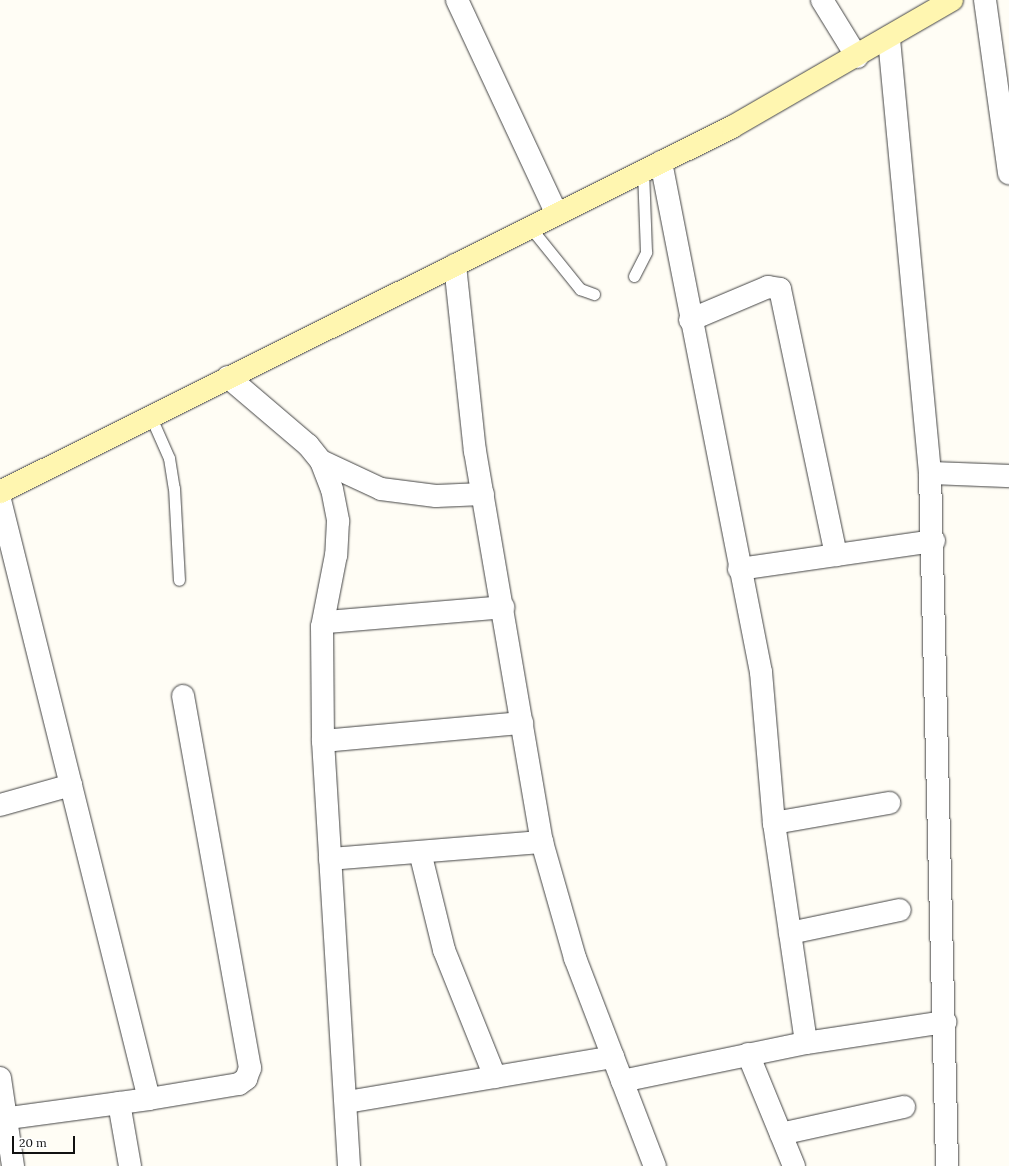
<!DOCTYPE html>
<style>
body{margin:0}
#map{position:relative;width:1009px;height:1166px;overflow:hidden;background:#fffdf5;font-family:Lora,serif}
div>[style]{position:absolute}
.roads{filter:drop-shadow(0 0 1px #444) drop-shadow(0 0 1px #444)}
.service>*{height:11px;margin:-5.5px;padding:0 5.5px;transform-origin:5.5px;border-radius:5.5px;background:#fff}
.minor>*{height:22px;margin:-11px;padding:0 11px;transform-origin:11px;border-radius:11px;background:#fff}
.secondary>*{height:22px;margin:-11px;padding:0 11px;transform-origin:11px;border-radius:11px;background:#fff6b0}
span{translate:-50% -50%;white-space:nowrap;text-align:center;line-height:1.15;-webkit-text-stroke:4px #fff;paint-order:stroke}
.scale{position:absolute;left:12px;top:1136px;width:63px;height:18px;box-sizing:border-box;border:2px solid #111;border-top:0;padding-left:5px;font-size:12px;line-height:14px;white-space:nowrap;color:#111;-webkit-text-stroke:3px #fff;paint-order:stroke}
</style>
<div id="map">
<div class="roads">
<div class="service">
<i style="left:530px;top:227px;width:80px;rotate:51.1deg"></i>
<i style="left:580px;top:289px;width:15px;rotate:20deg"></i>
<i style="left:634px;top:276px;width:27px;rotate:-63deg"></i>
<i style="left:646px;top:252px;width:81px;rotate:-92.1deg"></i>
<i style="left:150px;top:415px;width:47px;rotate:66.2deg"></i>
<i style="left:169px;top:458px;width:30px;rotate:81deg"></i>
<i style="left:174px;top:488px;width:92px;rotate:86.9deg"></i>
</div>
<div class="minor">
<i style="left:457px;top:0;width:236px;rotate:65deg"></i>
<i style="left:822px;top:0;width:67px;rotate:58.4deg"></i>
<i style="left:985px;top:0;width:175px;rotate:82.1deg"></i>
<i style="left:889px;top:39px;width:436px;rotate:84.6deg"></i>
<i style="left:930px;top:473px;width:693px;rotate:88.59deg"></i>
<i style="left:661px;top:162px;width:520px;rotate:78.91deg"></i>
<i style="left:761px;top:672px;width:152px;rotate:85.1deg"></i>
<i style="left:774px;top:823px;width:222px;rotate:81.7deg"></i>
<i style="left:455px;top:265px;width:187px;rotate:83.9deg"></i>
<i style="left:475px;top:451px;width:397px;rotate:80.3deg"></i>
<i style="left:542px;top:842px;width:121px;rotate:74.1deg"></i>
<i style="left:575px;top:958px;width:223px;rotate:69deg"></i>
<i style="left:690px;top:320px;width:85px;rotate:-22.9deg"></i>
<i style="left:768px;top:287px;width:12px;rotate:9deg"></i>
<i style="left:780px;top:289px;width:272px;rotate:78.1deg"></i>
<i style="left:228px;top:377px;width:105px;rotate:40.4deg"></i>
<i style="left:308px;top:445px;width:21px;rotate:51deg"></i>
<i style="left:321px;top:461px;width:30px;rotate:69deg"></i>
<i style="left:332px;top:489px;width:33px;rotate:79deg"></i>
<i style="left:338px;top:521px;width:34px;rotate:93deg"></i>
<i style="left:336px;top:555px;width:73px;rotate:101deg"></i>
<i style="left:321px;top:461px;width:66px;rotate:25deg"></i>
<i style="left:381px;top:489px;width:55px;rotate:7.3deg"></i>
<i style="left:436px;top:496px;width:47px;rotate:-2.4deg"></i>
<i style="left:930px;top:473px;width:79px;rotate:2.2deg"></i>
<i style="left:0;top:500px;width:617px;rotate:76.03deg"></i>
<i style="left:149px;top:1099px;width:142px;rotate:172.3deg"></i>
<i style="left:739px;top:569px;width:197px;rotate:-8.2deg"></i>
<i style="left:323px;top:741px;width:200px;rotate:-5.2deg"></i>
<i style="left:0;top:805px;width:74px;rotate:-15.7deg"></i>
<i style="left:774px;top:823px;width:117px;rotate:-9.9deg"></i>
<i style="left:420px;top:852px;width:101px;rotate:76.2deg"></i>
<i style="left:444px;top:950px;width:137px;rotate:68.1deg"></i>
<i style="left:330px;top:859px;width:213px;rotate:-4.6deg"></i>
<i style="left:790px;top:933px;width:112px;rotate:-11.8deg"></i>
<i style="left:748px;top:1054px;width:121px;rotate:67.7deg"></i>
<i style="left:0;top:1078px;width:89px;rotate:81.6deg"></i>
<i style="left:622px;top:1081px;width:188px;rotate:-11.7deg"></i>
<i style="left:806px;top:1043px;width:141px;rotate:-8.6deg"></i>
<i style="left:149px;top:1099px;width:91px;rotate:-9.5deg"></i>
<i style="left:239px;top:1084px;width:9px;rotate:-36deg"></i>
<i style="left:246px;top:1079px;width:12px;rotate:-70deg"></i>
<i style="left:250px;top:1068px;width:378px;rotate:-100.2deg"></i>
<i style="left:347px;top:1102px;width:270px;rotate:-9.6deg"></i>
<i style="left:119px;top:1103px;width:64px;rotate:80.1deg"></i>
<i style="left:781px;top:1134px;width:126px;rotate:-12.4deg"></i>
<i style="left:349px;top:1166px;width:426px;rotate:-93.5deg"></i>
<i style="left:323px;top:741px;width:114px;rotate:-90.5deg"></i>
<i style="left:322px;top:627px;width:6px;rotate:-51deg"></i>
<i style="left:326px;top:622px;width:178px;rotate:-4.8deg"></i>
</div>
<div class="secondary">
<i style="left:0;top:492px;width:818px;rotate:-26.5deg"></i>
<i style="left:732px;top:127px;width:254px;rotate:-30deg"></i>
</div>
</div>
<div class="scale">20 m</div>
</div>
